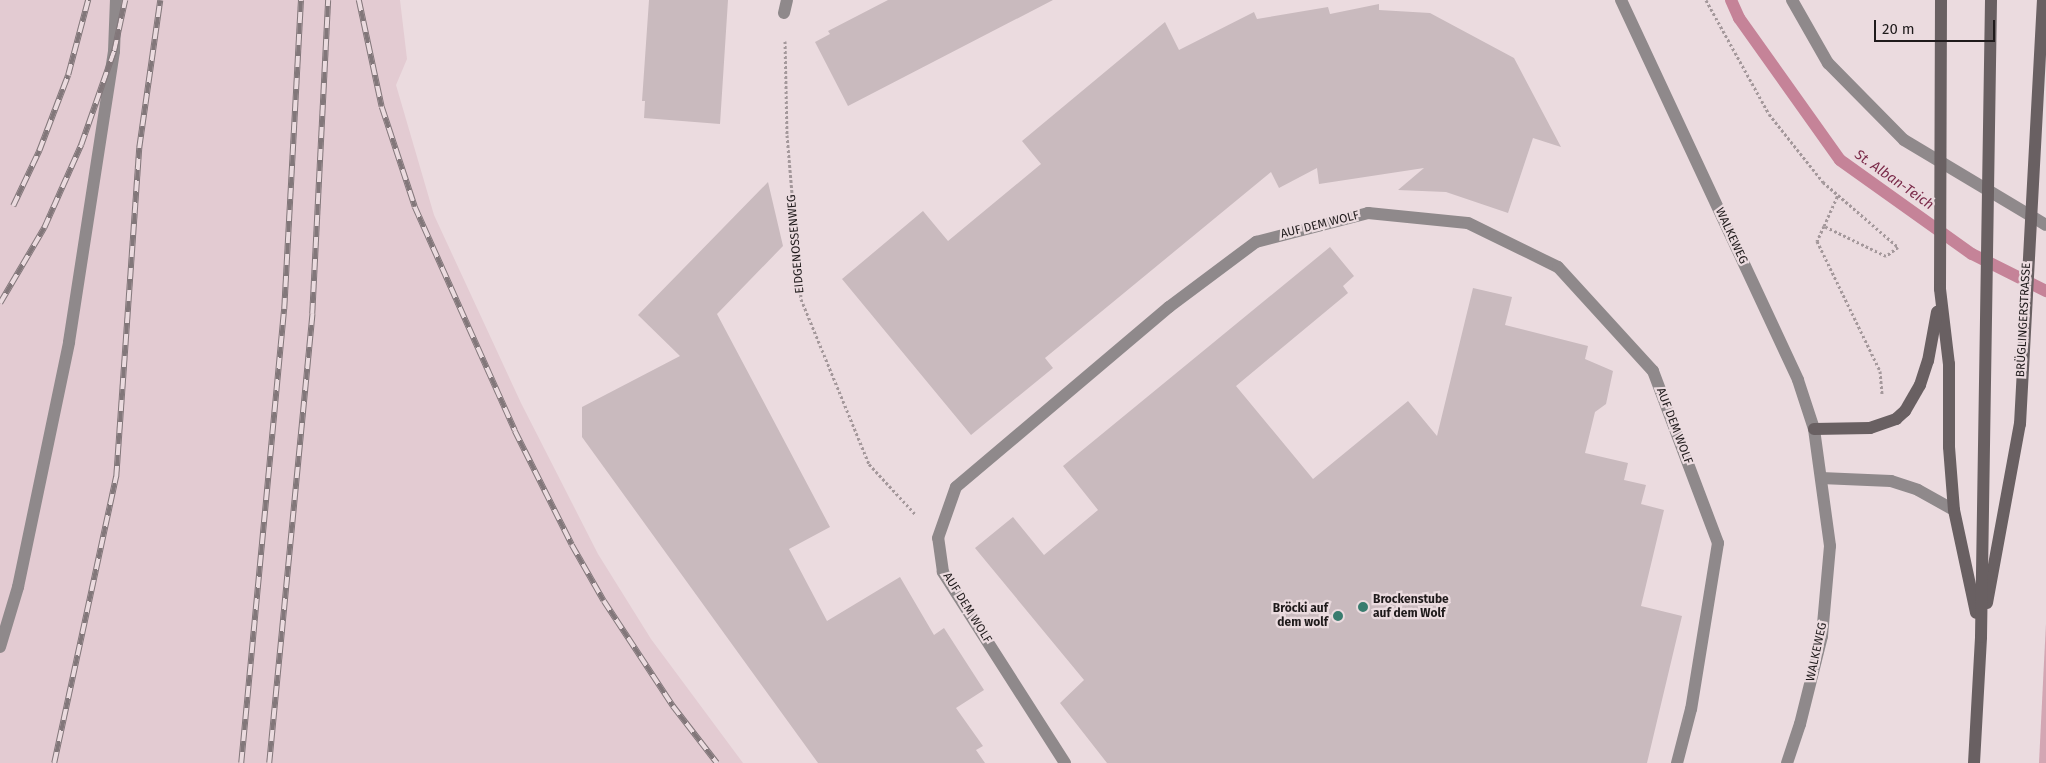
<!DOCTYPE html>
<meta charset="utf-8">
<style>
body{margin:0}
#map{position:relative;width:2046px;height:763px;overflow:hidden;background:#ebdbdf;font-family:"Fira Sans",sans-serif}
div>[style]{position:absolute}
.built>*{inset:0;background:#e3cbd2}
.green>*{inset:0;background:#d3a6b3}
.stream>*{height:12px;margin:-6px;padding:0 6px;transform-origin:6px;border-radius:6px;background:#c58398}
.building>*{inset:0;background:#c9babe}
.path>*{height:3px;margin-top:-1.5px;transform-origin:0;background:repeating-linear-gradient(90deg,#a4989b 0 2.5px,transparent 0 5px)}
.service>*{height:12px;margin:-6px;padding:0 6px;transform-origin:6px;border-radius:6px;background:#8f898b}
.minor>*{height:12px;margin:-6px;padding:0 6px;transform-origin:6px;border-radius:6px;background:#8f898b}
.secondary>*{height:12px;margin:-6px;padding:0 6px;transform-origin:6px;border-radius:6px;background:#696062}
.rail>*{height:5.5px;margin-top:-2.75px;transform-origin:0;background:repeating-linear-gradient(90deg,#ebdbdf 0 11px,#82777a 0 22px);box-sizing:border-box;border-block:1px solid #82777a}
.dots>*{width:14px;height:14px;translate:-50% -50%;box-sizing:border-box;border:2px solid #ebdbdf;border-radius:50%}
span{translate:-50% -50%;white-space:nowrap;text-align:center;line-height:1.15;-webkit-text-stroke:4.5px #ebdbdf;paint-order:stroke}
.street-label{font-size:12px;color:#1f1a1b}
.poi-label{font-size:12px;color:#1f1a1b;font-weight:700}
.left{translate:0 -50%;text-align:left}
.right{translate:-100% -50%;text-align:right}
.water-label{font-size:14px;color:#7b2b4a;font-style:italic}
.scale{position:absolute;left:1874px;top:20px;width:121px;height:22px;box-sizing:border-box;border:2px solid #1f1a1b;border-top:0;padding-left:6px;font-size:15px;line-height:18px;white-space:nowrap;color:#1f1a1b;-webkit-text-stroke:4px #ebdbdf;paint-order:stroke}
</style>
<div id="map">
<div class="built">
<i style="clip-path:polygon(0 0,400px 0,407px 59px,396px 85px,434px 215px,521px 403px,598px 554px,651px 639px,743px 763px,0 763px)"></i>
</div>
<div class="green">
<i style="clip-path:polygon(2046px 624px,2046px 763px,2039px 763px,2044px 662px)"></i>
</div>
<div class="stream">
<i style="left:1731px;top:0;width:20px;rotate:66deg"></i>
<i style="left:1739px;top:18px;width:174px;rotate:54.6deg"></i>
<i style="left:1840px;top:160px;width:162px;rotate:35.5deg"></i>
<i style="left:1972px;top:254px;width:83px;rotate:26.6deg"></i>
</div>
<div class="building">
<i style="clip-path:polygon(649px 0,728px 0,720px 124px,644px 118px,645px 101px,642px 101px)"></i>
<i style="clip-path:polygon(888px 0,1053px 0,848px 106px,815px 42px,830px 34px,828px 31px)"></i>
<i style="clip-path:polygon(1379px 4px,1379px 10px,1430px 13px,1514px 58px,1561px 147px,1533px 138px,1508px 213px,1446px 192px,1398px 190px,1424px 168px,1319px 184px,1317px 168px,1279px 188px,1271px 172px,1045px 358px,1053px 368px,971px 435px,842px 279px,923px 211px,948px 241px,1041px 164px,1022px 141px,1165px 22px,1179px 50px,1254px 12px,1257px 19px,1328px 7px,1330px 14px)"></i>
<i style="clip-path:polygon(768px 182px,783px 246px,717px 314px,830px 527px,789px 549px,827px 621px,900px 577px,934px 635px,944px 628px,984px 690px,956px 708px,983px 746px,976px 750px,985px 763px,818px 763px,582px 437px,582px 407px,680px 356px,638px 315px)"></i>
<i style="clip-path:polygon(1330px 247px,1354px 276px,1343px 286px,1348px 293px,1236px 386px,1313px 479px,1408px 401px,1437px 436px,1473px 288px,1512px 297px,1505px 325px,1588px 346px,1585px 359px,1613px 371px,1606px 404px,1595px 412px,1585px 453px,1628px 463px,1624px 480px,1646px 485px,1641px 504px,1664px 510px,1641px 606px,1682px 616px,1647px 763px,1107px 763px,1060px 703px,1084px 680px,975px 548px,1013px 517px,1044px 555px,1098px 510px,1063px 466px)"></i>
</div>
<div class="path">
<i style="left:1706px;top:0;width:130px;rotate:61.1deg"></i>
<i style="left:1769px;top:114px;width:87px;rotate:51.5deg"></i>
<i style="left:1823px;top:182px;width:99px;rotate:40.9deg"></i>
<i style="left:1898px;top:247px;width:15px;rotate:143deg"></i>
<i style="left:1886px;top:256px;width:69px;rotate:-154.2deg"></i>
<i style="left:1824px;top:226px;width:17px;rotate:115deg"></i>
<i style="left:1817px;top:241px;width:144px;rotate:64.1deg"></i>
<i style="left:1880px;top:371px;width:23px;rotate:85deg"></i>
<i style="left:785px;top:41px;width:94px;rotate:88.8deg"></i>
<i style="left:787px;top:135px;width:165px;rotate:85.1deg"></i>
<i style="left:801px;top:299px;width:178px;rotate:67.6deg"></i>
<i style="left:869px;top:464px;width:69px;rotate:47.3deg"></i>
<i style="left:1824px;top:226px;width:35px;rotate:-66deg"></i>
</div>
<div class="service">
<i style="left:1792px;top:0;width:73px;rotate:60.3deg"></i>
<i style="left:1828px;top:63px;width:108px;rotate:45.4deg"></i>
<i style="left:1904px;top:140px;width:165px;rotate:30.9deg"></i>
<i style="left:0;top:647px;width:63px;rotate:-73.3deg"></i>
<i style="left:18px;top:587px;width:250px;rotate:-78.2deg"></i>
<i style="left:69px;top:342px;width:294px;rotate:-81.2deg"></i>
<i style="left:114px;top:51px;width:51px;rotate:-87.8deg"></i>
</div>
<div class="minor">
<i style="left:1621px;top:0;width:419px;rotate:65deg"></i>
<i style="left:1798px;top:380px;width:52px;rotate:71.9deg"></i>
<i style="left:1814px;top:429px;width:118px;rotate:82.2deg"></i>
<i style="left:1830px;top:546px;width:90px;rotate:95.1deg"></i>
<i style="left:1822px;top:636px;width:91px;rotate:104deg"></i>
<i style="left:1800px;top:724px;width:41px;rotate:108.4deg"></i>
<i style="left:784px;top:13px;width:13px;rotate:-77deg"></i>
<i style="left:1821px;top:478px;width:70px;rotate:2.5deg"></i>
<i style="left:1891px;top:481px;width:28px;rotate:18deg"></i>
<i style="left:1918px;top:490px;width:41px;rotate:29.1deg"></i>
<i style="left:1065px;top:763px;width:227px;rotate:-122.6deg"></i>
<i style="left:943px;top:572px;width:34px;rotate:-98deg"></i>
<i style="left:938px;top:538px;width:54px;rotate:-70.6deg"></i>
<i style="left:956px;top:487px;width:279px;rotate:-40.2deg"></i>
<i style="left:1169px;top:307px;width:109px;rotate:-36.8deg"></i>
<i style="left:1256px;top:242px;width:116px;rotate:-14.5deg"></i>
<i style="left:1368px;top:213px;width:100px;rotate:5.7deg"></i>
<i style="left:1468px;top:223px;width:100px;rotate:26.1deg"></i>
<i style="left:1558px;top:267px;width:141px;rotate:47.6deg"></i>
<i style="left:1653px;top:371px;width:184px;rotate:69.3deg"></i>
<i style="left:1718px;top:543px;width:168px;rotate:99.2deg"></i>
<i style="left:1691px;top:709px;width:56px;rotate:104.5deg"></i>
</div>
<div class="secondary">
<i style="left:1941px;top:0;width:289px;rotate:90.2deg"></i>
<i style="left:1940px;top:289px;width:76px;rotate:83.2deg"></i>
<i style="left:1949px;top:364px;width:83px;rotate:90deg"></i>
<i style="left:1949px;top:447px;width:63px;rotate:85.5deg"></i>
<i style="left:1954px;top:510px;width:105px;rotate:77.9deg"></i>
<i style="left:1814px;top:429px;width:56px;rotate:-1deg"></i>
<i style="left:1870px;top:428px;width:28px;rotate:-19deg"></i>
<i style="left:1896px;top:419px;width:12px;rotate:-42deg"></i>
<i style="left:1905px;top:411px;width:30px;rotate:-60deg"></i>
<i style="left:1920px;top:385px;width:25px;rotate:-72deg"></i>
<i style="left:1928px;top:361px;width:50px;rotate:-79.6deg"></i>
<i style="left:1987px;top:603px;width:182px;rotate:-79.6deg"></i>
<i style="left:2020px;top:424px;width:425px;rotate:-86.9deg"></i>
<i style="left:1974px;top:763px;width:126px;rotate:-86.8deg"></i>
<i style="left:1981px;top:637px;width:637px;rotate:-89.1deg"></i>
</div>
<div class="rail">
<i style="left:359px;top:0;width:109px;rotate:77.9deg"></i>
<i style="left:382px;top:107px;width:105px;rotate:71.7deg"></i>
<i style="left:415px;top:207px;width:245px;rotate:65.9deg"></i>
<i style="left:515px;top:431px;width:127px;rotate:63.4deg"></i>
<i style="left:572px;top:545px;width:64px;rotate:60.3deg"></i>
<i style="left:604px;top:601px;width:126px;rotate:56.7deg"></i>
<i style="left:673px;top:706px;width:72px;rotate:52.3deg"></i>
<i style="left:13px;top:206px;width:61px;rotate:-64.7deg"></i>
<i style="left:39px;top:151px;width:81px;rotate:-69.1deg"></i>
<i style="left:68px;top:75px;width:78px;rotate:-75.1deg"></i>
<i style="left:0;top:303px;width:87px;rotate:-59.6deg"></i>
<i style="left:44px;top:228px;width:91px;rotate:-66deg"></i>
<i style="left:81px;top:145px;width:100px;rotate:-70.7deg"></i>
<i style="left:114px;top:51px;width:52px;rotate:-77.8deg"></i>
<i style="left:54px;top:763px;width:293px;rotate:-77.8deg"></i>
<i style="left:116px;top:477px;width:330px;rotate:-86deg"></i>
<i style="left:139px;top:148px;width:149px;rotate:-81.9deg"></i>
<i style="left:241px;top:763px;width:456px;rotate:-84.6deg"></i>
<i style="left:284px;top:309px;width:309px;rotate:-86.9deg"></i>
<i style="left:269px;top:763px;width:451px;rotate:-84.5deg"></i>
<i style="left:312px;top:314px;width:314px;rotate:-87.1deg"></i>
</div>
<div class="dots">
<i style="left:1363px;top:607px;background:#397c6f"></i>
<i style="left:1338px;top:616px;background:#397c6f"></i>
</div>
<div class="street-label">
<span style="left:1320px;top:225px;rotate:-14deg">AUF DEM WOLF</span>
<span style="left:1731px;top:236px;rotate:65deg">WALKEWEG</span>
<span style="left:796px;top:244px;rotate:-95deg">EIDGENOSSENWEG</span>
<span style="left:2024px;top:320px;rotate:-87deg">BRÜGLINGERSTRASSE</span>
<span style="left:1674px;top:426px;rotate:69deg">AUF DEM WOLF</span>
<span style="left:967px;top:608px;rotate:58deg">AUF DEM WOLF</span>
<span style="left:1817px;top:652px;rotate:-78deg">WALKEWEG</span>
</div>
<div class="poi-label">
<span class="left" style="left:1373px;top:607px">Brockenstube<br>auf dem Wolf</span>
<span class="right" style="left:1328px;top:616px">Bröcki auf<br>dem wolf</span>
</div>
<div class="water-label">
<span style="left:1894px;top:180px;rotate:35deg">St. Alban-Teich</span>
</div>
<div class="scale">20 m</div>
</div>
